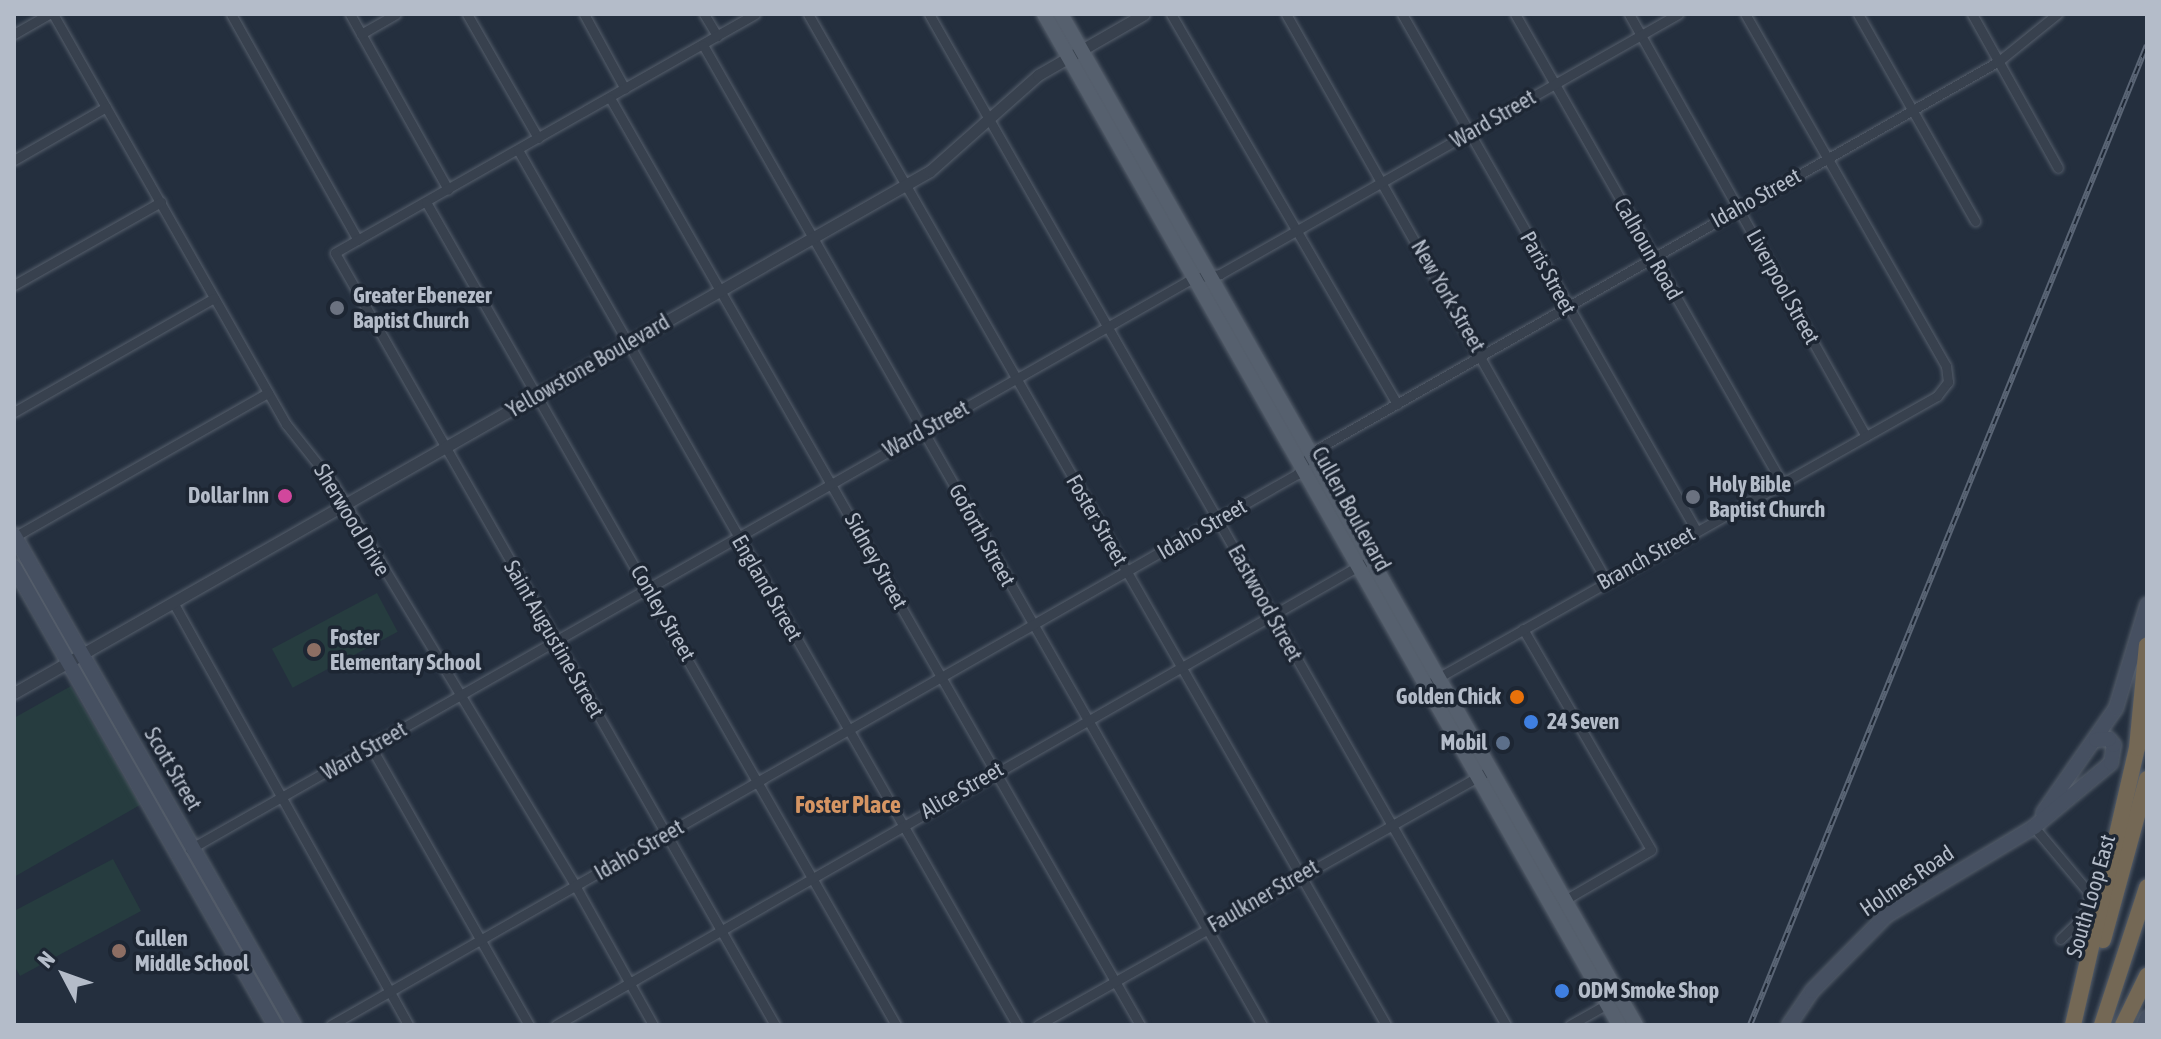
<!DOCTYPE html>
<style>
body{margin:0}
#map{position:relative;width:2161px;height:1039px;overflow:hidden;background:#242f3e;font-family:"Asap Condensed",sans-serif}
div>[style]{position:absolute}
.green>*{inset:0;background:#263c3f;transform-origin:0 0}
.roads{filter:drop-shadow(0 0 2px #565f6c) drop-shadow(0 0 2px #565f6c)}
.minor>*{height:9px;margin:-4.5px;padding:0 4.5px;transform-origin:4.5px;border-radius:4.5px;background:#38414e}
.tertiary>*{height:11px;margin:-5.5px;padding:0 5.5px;transform-origin:5.5px;border-radius:5.5px;background:#38414e}
.secondary>*{height:14px;margin:-7px;padding:0 7px;transform-origin:7px;border-radius:7px;background:#465061}
.primary>*{height:14px;margin:-7px;padding:0 7px;transform-origin:7px;border-radius:7px;background:#56606e}
.motorway>*{height:16px;margin:-8px;padding:0 8px;transform-origin:8px;border-radius:8px;background:#746855}
.rail>*{height:6px;margin-top:-3px;transform-origin:0;background:repeating-linear-gradient(90deg,#1d2633 0 9px,#5a6575 0 18px);box-sizing:border-box;border-block:2px solid #5a6575}
.dots>*{width:22px;height:22px;translate:-50% -50%;box-sizing:border-box;border:4px solid #1d2633;border-radius:50%}
span{translate:-50% -50%;white-space:nowrap;text-align:center;line-height:1.15;-webkit-text-stroke:7px #1d2633;paint-order:stroke}
.street-label{font-size:22px;color:#b4bcc9}
.poi-label{font-size:22px;color:#b4bcc9;font-weight:700}
.left{translate:0 -50%;text-align:left}
.right{translate:-100% -50%;text-align:right}
.neighbourhood-label{font-size:24px;color:#d59563;font-weight:700}
.frame{position:absolute;inset:0;border:16px solid #b4bcc9;pointer-events:none}
.north{position:absolute;left:24px;top:935px;width:80px;height:80px;-webkit-text-stroke:6px #1d2633;paint-order:stroke;rotate:311deg;font-size:22px;font-weight:700;line-height:32px;text-align:center;color:#b4bcc9}
.north::after{content:'';display:block;margin:auto;width:28px;height:36px;background:#b4bcc9;clip-path:polygon(50% 0,100% 100%,50% 72%,0 100%)}
</style>
<div id="map">
<div class="green">
<i style="left:377px;top:593px;width:44px;height:119px;rotate:62deg"></i>
<i style="clip-path:polygon(71px 686px,140px 805px,14px 877px,14px 718px)"></i>
<i style="clip-path:polygon(113px 859px,141px 911px,20px 976px,14px 965px,14px 911px)"></i>
</div>
<div class="roads">
<div class="minor">
<i style="left:53px;top:14px;width:472px;rotate:60.4deg"></i>
<i style="left:286px;top:424px;width:74px;rotate:51.6deg"></i>
<i style="left:332px;top:482px;width:473px;rotate:58.9deg"></i>
<i style="left:576px;top:887px;width:158px;rotate:60.8deg"></i>
<i style="left:231px;top:14px;width:259px;rotate:60.7deg"></i>
<i style="left:350px;top:14px;width:201px;rotate:60.8deg"></i>
<i style="left:467px;top:14px;width:143px;rotate:60.2deg"></i>
<i style="left:584px;top:14px;width:85px;rotate:61.3deg"></i>
<i style="left:704px;top:14px;width:26px;rotate:59deg"></i>
<i style="left:755px;top:14px;width:483px;rotate:150.4deg"></i>
<i style="left:335px;top:253px;width:889px;rotate:60.32deg"></i>
<i style="left:808px;top:14px;width:1165px;rotate:60.24deg"></i>
<i style="left:929px;top:14px;width:1164px;rotate:60.29deg"></i>
<i style="left:1171px;top:14px;width:451px;rotate:59.9deg"></i>
<i style="left:1286px;top:14px;width:650px;rotate:60.52deg"></i>
<i style="left:1402px;top:14px;width:594px;rotate:60.33deg"></i>
<i style="left:1515px;top:14px;width:540px;rotate:60.35deg"></i>
<i style="left:1629px;top:14px;width:484px;rotate:60.7deg"></i>
<i style="left:1858px;top:14px;width:238px;rotate:60.5deg"></i>
<i style="left:1972px;top:14px;width:176px;rotate:60.8deg"></i>
<i style="left:14px;top:34px;width:40px;rotate:-29.7deg"></i>
<i style="left:361px;top:34px;width:40px;rotate:-29.7deg"></i>
<i style="left:703px;top:45px;width:1128px;rotate:60.3deg"></i>
<i style="left:610px;top:98px;width:1068px;rotate:60.24deg"></i>
<i style="left:518px;top:150px;width:1007px;rotate:60.3deg"></i>
<i style="left:14px;top:160px;width:106px;rotate:-29.9deg"></i>
<i style="left:426px;top:202px;width:948px;rotate:60.27deg"></i>
<i style="left:14px;top:285px;width:169px;rotate:-29.5deg"></i>
<i style="left:14px;top:412px;width:230px;rotate:-29.7deg"></i>
<i style="left:14px;top:537px;width:292px;rotate:-29.6deg"></i>
<i style="left:174px;top:604px;width:482px;rotate:60.9deg"></i>
<i style="left:1523px;top:629px;width:255px;rotate:59.9deg"></i>
<i style="left:1651px;top:850px;width:102px;rotate:149.9deg"></i>
<i style="left:1434px;top:680px;width:578px;rotate:-29.45deg"></i>
<i style="left:1937px;top:396px;width:18px;rotate:-52deg"></i>
<i style="left:1948px;top:382px;width:16px;rotate:-97deg"></i>
<i style="left:1946px;top:366px;width:405px;rotate:-119.7deg"></i>
<i style="left:371px;top:747px;width:320px;rotate:60.4deg"></i>
<i style="left:2034px;top:827px;width:87px;rotate:50.1deg"></i>
<i style="left:2090px;top:894px;width:23px;rotate:105deg"></i>
<i style="left:2084px;top:916px;width:33px;rotate:136deg"></i>
<i style="left:190px;top:849px;width:1154px;rotate:-29.65deg"></i>
<i style="left:1193px;top:278px;width:27px;rotate:-8deg"></i>
<i style="left:1220px;top:274px;width:527px;rotate:-29.58deg"></i>
<i style="left:331px;top:1025px;width:1112px;rotate:-29.7deg"></i>
<i style="left:1297px;top:474px;width:27px;rotate:-56deg"></i>
<i style="left:1312px;top:452px;width:790px;rotate:-29.65deg"></i>
<i style="left:1999px;top:61px;width:75px;rotate:-39deg"></i>
<i style="left:556px;top:1025px;width:929px;rotate:-29.77deg"></i>
<i style="left:1038px;top:1025px;width:519px;rotate:-29.43deg"></i>
<i style="left:1570px;top:1025px;width:45px;rotate:-29.4deg"></i>
</div>
<div class="tertiary">
<i style="left:14px;top:693px;width:1054px;rotate:-29.68deg"></i>
<i style="left:930px;top:171px;width:144px;rotate:-41.6deg"></i>
<i style="left:1038px;top:75px;width:122px;rotate:-29.9deg"></i>
</div>
<div class="secondary">
<i style="left:14px;top:535px;width:564px;rotate:60.26deg"></i>
<i style="left:14px;top:567px;width:527px;rotate:60.32deg"></i>
<i style="left:2043px;top:813px;width:128px;rotate:-55.2deg"></i>
<i style="left:2116px;top:708px;width:108px;rotate:-73.2deg"></i>
<i style="left:1789px;top:1025px;width:41px;rotate:-55.9deg"></i>
<i style="left:1812px;top:991px;width:105px;rotate:-45.4deg"></i>
<i style="left:1886px;top:916px;width:173px;rotate:-31deg"></i>
<i style="left:2034px;top:827px;width:100px;rotate:-39.7deg"></i>
<i style="left:2111px;top:763px;width:18px;rotate:-81deg"></i>
<i style="left:2114px;top:745px;width:8px;rotate:-130deg"></i>
<i style="left:2109px;top:739px;width:13px;rotate:176deg"></i>
<i style="left:2144px;top:1025px;width:8px;rotate:-67deg"></i>
</div>
<div class="primary">
<i style="left:1044px;top:14px;width:1163px;rotate:60.37deg"></i>
<i style="left:1061px;top:14px;width:1163px;rotate:60.37deg"></i>
</div>
<div class="motorway">
<i style="left:2103px;top:940px;width:167px;rotate:-74.7deg"></i>
<i style="left:2073px;top:1025px;width:284px;rotate:-77deg"></i>
<i style="left:2137px;top:748px;width:103px;rotate:-84.5deg"></i>
<i style="left:2102px;top:1025px;width:145px;rotate:-71.9deg"></i>
<i style="left:2123px;top:1025px;width:55px;rotate:-63.9deg"></i>
</div>
</div>
<div class="rail">
<i style="left:1750px;top:1025px;width:1057px;rotate:-67.95deg"></i>
</div>
<div class="dots">
<i style="left:337px;top:308px;background:#6b7280"></i>
<i style="left:285px;top:496px;background:#d1479c"></i>
<i style="left:1693px;top:497px;background:#6b7280"></i>
<i style="left:314px;top:650px;background:#8d6e63"></i>
<i style="left:1517px;top:697px;background:#e8710a"></i>
<i style="left:1531px;top:722px;background:#3f7fe0"></i>
<i style="left:1503px;top:743px;background:#5c6f8a"></i>
<i style="left:119px;top:951px;background:#8d6e63"></i>
<i style="left:1562px;top:991px;background:#3f7fe0"></i>
</div>
<div class="street-label">
<span style="left:1493px;top:119px;rotate:-30deg">Ward Street</span>
<span style="left:1756px;top:198px;rotate:-29deg">Idaho Street</span>
<span style="left:1648px;top:249px;rotate:60deg">Calhoun Road</span>
<span style="left:1548px;top:273px;rotate:61deg">Paris Street</span>
<span style="left:1783px;top:287px;rotate:61deg">Liverpool Street</span>
<span style="left:1448px;top:296px;rotate:60deg">New York Street</span>
<span style="left:588px;top:366px;rotate:-30deg">Yellowstone Boulevard</span>
<span style="left:926px;top:429px;rotate:-29deg">Ward Street</span>
<span style="left:1351px;top:509px;rotate:61deg">Cullen Boulevard</span>
<span style="left:352px;top:520px;rotate:59deg">Sherwood Drive</span>
<span style="left:1097px;top:520px;rotate:60deg">Foster Street</span>
<span style="left:1202px;top:529px;rotate:-30deg">Idaho Street</span>
<span style="left:982px;top:535px;rotate:61deg">Goforth Street</span>
<span style="left:1646px;top:558px;rotate:-29deg">Branch Street</span>
<span style="left:876px;top:561px;rotate:61deg">Sidney Street</span>
<span style="left:767px;top:588px;rotate:60deg">England Street</span>
<span style="left:1265px;top:603px;rotate:61deg">Eastwood Street</span>
<span style="left:663px;top:613px;rotate:60deg">Conley Street</span>
<span style="left:554px;top:639px;rotate:60deg">Saint Augustine Street</span>
<span style="left:364px;top:751px;rotate:-30deg">Ward Street</span>
<span style="left:173px;top:769px;rotate:60deg">Scott Street</span>
<span style="left:962px;top:790px;rotate:-30deg">Alice Street</span>
<span style="left:639px;top:850px;rotate:-30deg">Idaho Street</span>
<span style="left:1907px;top:881px;rotate:-34deg">Holmes Road</span>
<span style="left:1263px;top:896px;rotate:-30deg">Faulkner Street</span>
<span style="left:2091px;top:896px;rotate:-74deg">South Loop East</span>
</div>
<div class="poi-label">
<span class="left" style="left:353px;top:308px">Greater Ebenezer<br>Baptist Church</span>
<span class="left" style="left:1709px;top:497px">Holy Bible<br>Baptist Church</span>
<span class="right" style="left:269px;top:496px">Dollar Inn</span>
<span class="left" style="left:330px;top:650px">Foster<br>Elementary School</span>
<span class="right" style="left:1501px;top:697px">Golden Chick</span>
<span class="left" style="left:1547px;top:722px">24 Seven</span>
<span class="right" style="left:1487px;top:743px">Mobil</span>
<span class="left" style="left:135px;top:951px">Cullen<br>Middle School</span>
<span class="left" style="left:1578px;top:991px">ODM Smoke Shop</span>
</div>
<div class="neighbourhood-label">
<span style="left:848px;top:805px">Foster Place</span>
</div>
<div class="frame"></div>
<div class="north">N</div>
</div>
